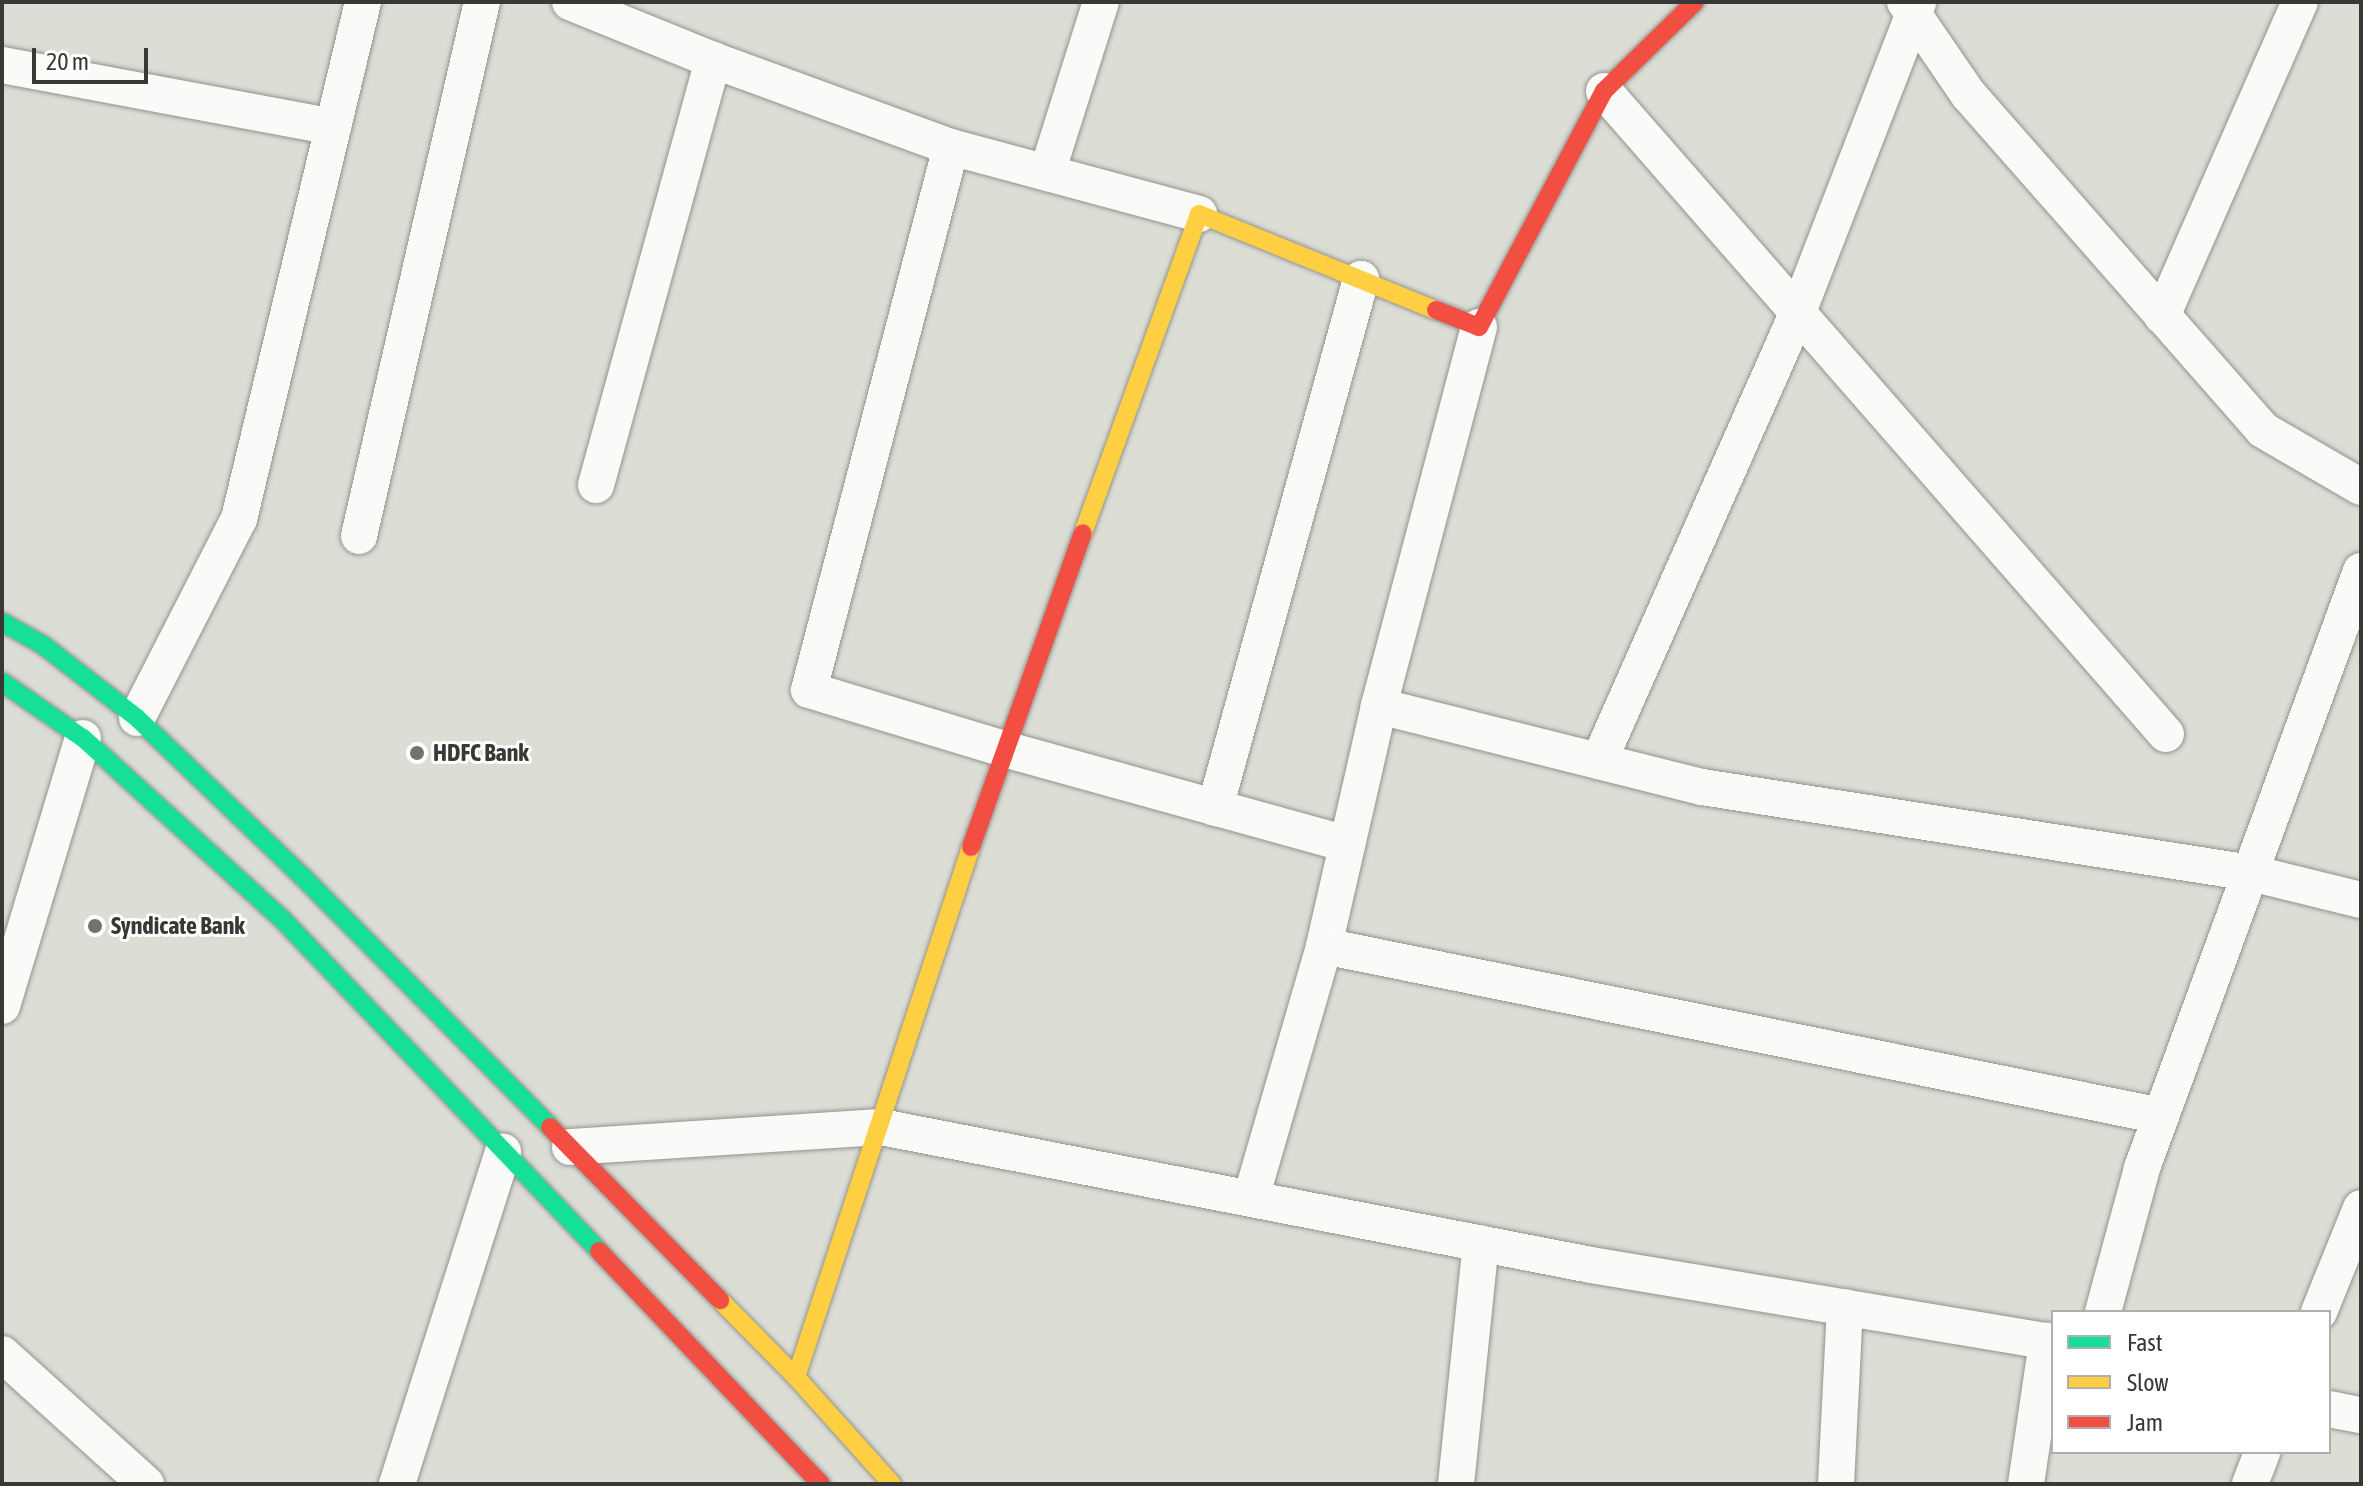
<!DOCTYPE html>
<style>
body{margin:0}
#map{position:relative;width:2363px;height:1486px;overflow:hidden;background:#dcded6;font-family:"Asap Condensed",sans-serif}
div>[style]{position:absolute}
.roads{filter:drop-shadow(0 0 2px #92938e) drop-shadow(0 0 2px #92938e)}
.street>*{height:36px;margin:-18px;padding:0 18px;transform-origin:18px;border-radius:18px;background:#fafaf9}
.fast>*{height:18px;margin:-9px;padding:0 9px;transform-origin:9px;border-radius:9px;background:#16e098}
.slow>*{height:18px;margin:-9px;padding:0 9px;transform-origin:9px;border-radius:9px;background:#ffcf43}
.jam>*{height:18px;margin:-9px;padding:0 9px;transform-origin:9px;border-radius:9px;background:#f24e42}
.dots>*{width:22px;height:22px;translate:-50% -50%;box-sizing:border-box;border:4px solid #fff;border-radius:50%}
span{translate:-50% -50%;white-space:nowrap;text-align:center;line-height:1.15;-webkit-text-stroke:6px #fff;paint-order:stroke}
.poi-label{font-size:24px;color:#383934;font-weight:700}
.left{translate:0 -50%;text-align:left}
.frame{position:absolute;inset:0;border:4px solid #383934;pointer-events:none}
.legend{position:absolute;left:2051px;top:1310px;width:280px;height:144px;box-sizing:border-box;background:#fff;border:2px solid #afb0ae;margin:0;padding:10px 14px;list-style:none;font-size:24px;color:#383934}
.legend li{display:flex;align-items:center;gap:16px;height:40px}
.legend b{width:40px;border:2px solid #afb0ae}
.scale{position:absolute;left:32px;top:48px;width:116px;height:36px;box-sizing:border-box;border:4px solid #383934;border-top:0;padding-left:10px;font-size:24px;line-height:28px;white-space:nowrap;color:#383934;-webkit-text-stroke:6px #fff;paint-order:stroke}
</style>
<div id="map">
<div class="roads">
<div class="street">
<i style="left:570px;top:2px;width:154px;rotate:22.1deg"></i>
<i style="left:713px;top:60px;width:253px;rotate:20.1deg"></i>
<i style="left:951px;top:147px;width:257px;rotate:15.1deg"></i>
<i style="left:1905px;top:2px;width:112px;rotate:55.6deg"></i>
<i style="left:1968px;top:94px;width:447px;rotate:48.7deg"></i>
<i style="left:2263px;top:430px;width:113px;rotate:30.2deg"></i>
<i style="left:2px;top:65px;width:337px;rotate:10.6deg"></i>
<i style="left:1604px;top:91px;width:854px;rotate:48.85deg"></i>
<i style="left:951px;top:147px;width:561px;rotate:104.66deg"></i>
<i style="left:809px;top:690px;width:204px;rotate:16.8deg"></i>
<i style="left:1004px;top:749px;width:356px;rotate:15.5deg"></i>
<i style="left:1047px;top:173px;width:179px;rotate:-72.5deg"></i>
<i style="left:2162px;top:316px;width:343px;rotate:-66.3deg"></i>
<i style="left:1479px;top:327px;width:392px;rotate:104.8deg"></i>
<i style="left:1379px;top:706px;width:333px;rotate:14.1deg"></i>
<i style="left:1702px;top:787px;width:556px;rotate:8.9deg"></i>
<i style="left:2251px;top:873px;width:113px;rotate:13.8deg"></i>
<i style="left:596px;top:485px;width:441px;rotate:-74.6deg"></i>
<i style="left:359px;top:536px;width:548px;rotate:-77.03deg"></i>
<i style="left:1379px;top:706px;width:246px;rotate:102.9deg"></i>
<i style="left:1324px;top:946px;width:854px;rotate:11.48deg"></i>
<i style="left:137px;top:718px;width:224px;rotate:-62.9deg"></i>
<i style="left:239px;top:519px;width:532px;rotate:-76.51deg"></i>
<i style="left:1599px;top:761px;width:491px;rotate:-66.1deg"></i>
<i style="left:1798px;top:312px;width:332px;rotate:-68.8deg"></i>
<i style="left:1215px;top:808px;width:549px;rotate:-74.57deg"></i>
<i style="left:2px;top:1006px;width:280px;rotate:-73.2deg"></i>
<i style="left:570px;top:1147px;width:312px;rotate:-3.7deg"></i>
<i style="left:881px;top:1127px;width:723px;rotate:11deg"></i>
<i style="left:1591px;top:1265px;width:468px;rotate:9.5deg"></i>
<i style="left:1251px;top:1198px;width:262px;rotate:-73.8deg"></i>
<i style="left:2103px;top:1312px;width:149px;rotate:-74.8deg"></i>
<i style="left:2142px;top:1168px;width:636px;rotate:-69.86deg"></i>
<i style="left:2319px;top:1312px;width:112px;rotate:-68deg"></i>
<i style="left:2px;top:1354px;width:194px;rotate:42.1deg"></i>
<i style="left:2329px;top:1409px;width:33px;rotate:11deg"></i>
<i style="left:397px;top:1484px;width:349px;rotate:-72.3deg"></i>
<i style="left:1456px;top:1484px;width:242px;rotate:-84.1deg"></i>
<i style="left:1836px;top:1484px;width:177px;rotate:-87.1deg"></i>
<i style="left:2026px;top:1484px;width:145px;rotate:-81.6deg"></i>
<i style="left:2250px;top:1484px;width:34px;rotate:-69deg"></i>
</div>
<div class="fast">
<i style="left:2px;top:622px;width:47px;rotate:29.3deg"></i>
<i style="left:43px;top:645px;width:119px;rotate:37.8deg"></i>
<i style="left:137px;top:718px;width:231px;rotate:43.8deg"></i>
<i style="left:304px;top:878px;width:350px;rotate:45.3deg"></i>
<i style="left:2px;top:682px;width:98px;rotate:34.7deg"></i>
<i style="left:83px;top:738px;width:270px;rotate:42.3deg"></i>
<i style="left:283px;top:920px;width:458px;rotate:46.3deg"></i>
</div>
<div class="slow">
<i style="left:1083px;top:533px;width:339px;rotate:-70deg"></i>
<i style="left:1199px;top:214px;width:256px;rotate:22.1deg"></i>
<i style="left:720px;top:1300px;width:108px;rotate:45.4deg"></i>
<i style="left:796px;top:1377px;width:144px;rotate:48.1deg"></i>
<i style="left:796px;top:1377px;width:558px;rotate:-71.73deg"></i>
</div>
<div class="jam">
<i style="left:1436px;top:310px;width:46px;rotate:21.6deg"></i>
<i style="left:1479px;top:327px;width:267px;rotate:-62.1deg"></i>
<i style="left:1604px;top:91px;width:127px;rotate:-44.4deg"></i>
<i style="left:971px;top:847px;width:333px;rotate:-70.4deg"></i>
<i style="left:550px;top:1127px;width:243px;rotate:45.5deg"></i>
<i style="left:599px;top:1251px;width:322px;rotate:46.4deg"></i>
</div>
</div>
<div class="dots">
<i style="left:417px;top:753px;background:#71736d"></i>
<i style="left:95px;top:926px;background:#71736d"></i>
</div>
<div class="poi-label">
<span class="left" style="left:433px;top:753px">HDFC Bank</span>
<span class="left" style="left:111px;top:926px">Syndicate Bank</span>
</div>
<div class="frame"></div>
<ul class="legend">
<li><b style="height:10px;background:#16e098"></b>Fast</li>
<li><b style="height:10px;background:#ffcf43"></b>Slow</li>
<li><b style="height:10px;background:#f24e42"></b>Jam</li>
</ul>
<div class="scale">20 m</div>
</div>
